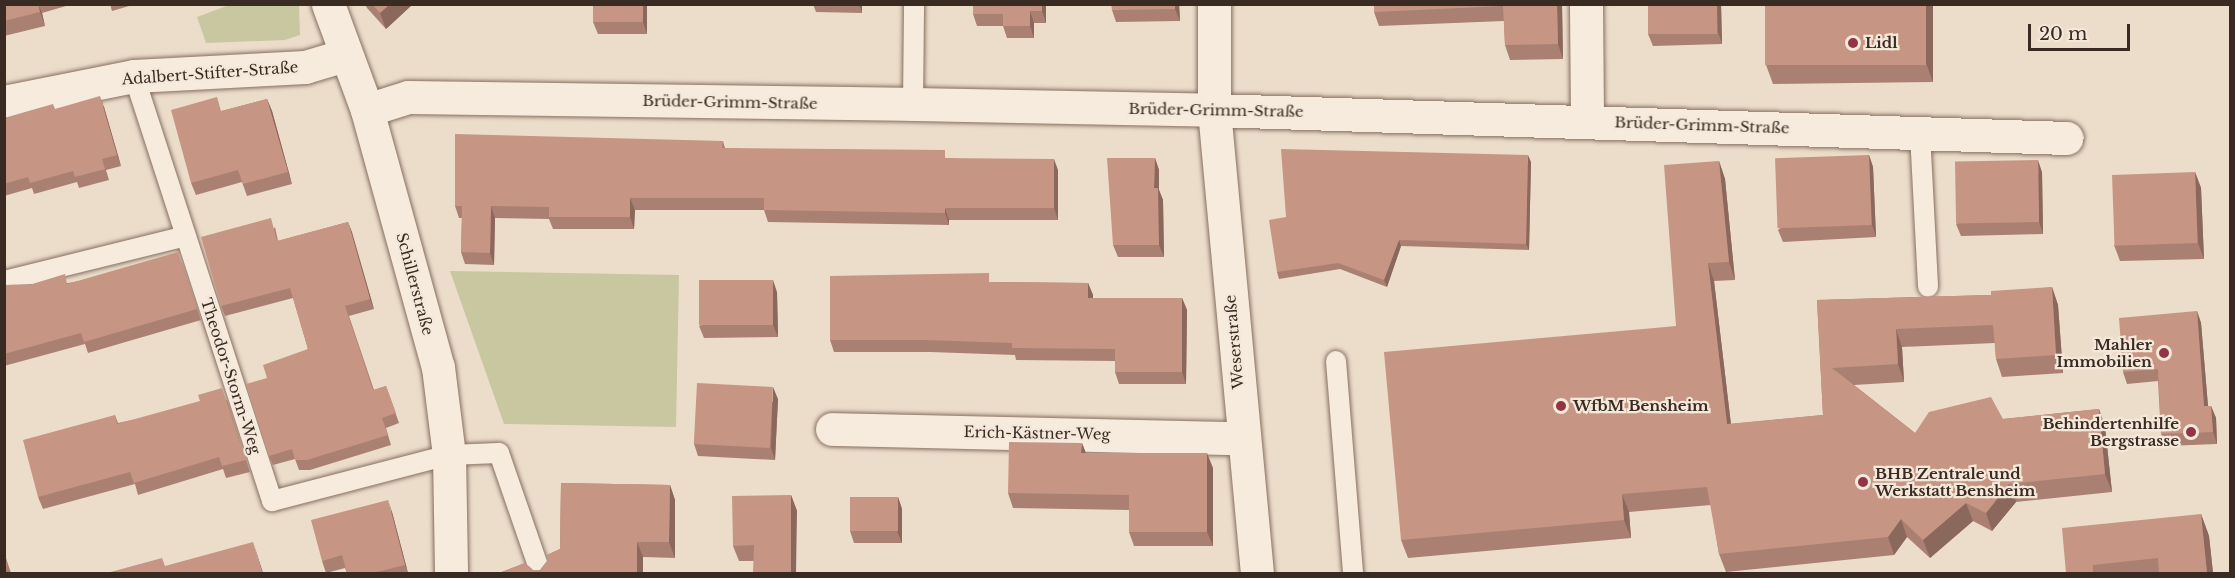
<!DOCTYPE html>
<meta charset="utf-8">
<style>
body{margin:0}
#map{position:relative;width:2235px;height:578px;overflow:hidden;background:#ecddcb;font-family:"Libre Baskerville",serif}
div>[style]{position:absolute}
.green>*{inset:0;background:#c9c79f}
.roads{filter:drop-shadow(0 0 2px #876f60) drop-shadow(0 0 2px #876f60)}
.service>*{height:20px;margin:-10px;padding:0 10px;transform-origin:10px;border-radius:10px;background:#f7ebde}
.minor>*{height:33px;margin:-16.5px;padding:0 16.5px;transform-origin:16.5px;border-radius:16.5px;background:#f7ebde}
.wall>*{inset:0;background:#aa8072}
.shaded-wall>*{inset:0;background:#8b685c}
.building>*{inset:0;background:#c69584;transform-origin:0 0}
.dots>*{width:16px;height:16px;translate:-50% -50%;box-sizing:border-box;border:3px solid #f4e8da;border-radius:50%}
span{translate:-50% -50%;white-space:nowrap;text-align:center;line-height:1.15;-webkit-text-stroke:4.5px #f4e8da;paint-order:stroke}
.poi-label{font-size:15px;color:#392a22;font-weight:700}
.left{translate:0 -50%;text-align:left}
.right{translate:-100% -50%;text-align:right}
.street-label{font-size:15px;color:#392a22}
.frame{position:absolute;inset:0;border:6px solid #392a22;pointer-events:none}
.scale{position:absolute;left:2028px;top:24px;width:102px;height:27px;box-sizing:border-box;border:3px solid #392a22;border-top:0;padding-left:8px;font-size:18px;line-height:21px;white-space:nowrap;color:#392a22;-webkit-text-stroke:4px #f4e8da;paint-order:stroke}
</style>
<div id="map">
<div class="green">
<i style="clip-path:polygon(232px 4px,299px 5px,300px 35px,285px 40px,206px 43px,197px 17px)"></i>
<i style="clip-path:polygon(450px 271px,679px 275px,676px 427px,504px 424px)"></i>
</div>
<div class="roads">
<div class="service">
<i style="left:134px;top:76px;width:447px;rotate:72deg"></i>
<i style="left:272px;top:501px;width:183px;rotate:-14.6deg"></i>
<i style="left:449px;top:455px;width:50px;rotate:-2.3deg"></i>
<i style="left:499px;top:453px;width:128px;rotate:70.9deg"></i>
<i style="left:913px;top:104px;width:100px;rotate:-89.4deg"></i>
<i style="left:1920px;top:133px;width:154px;rotate:87deg"></i>
<i style="left:4px;top:281px;width:187px;rotate:-13.9deg"></i>
<i style="left:1336px;top:361px;width:214px;rotate:85.4deg"></i>
</div>
<div class="minor">
<i style="left:328px;top:4px;width:113px;rotate:69.8deg"></i>
<i style="left:367px;top:110px;width:267px;rotate:74.6deg"></i>
<i style="left:438px;top:367px;width:89px;rotate:82.9deg"></i>
<i style="left:449px;top:455px;width:119px;rotate:89deg"></i>
<i style="left:1214px;top:4px;width:106px;rotate:90deg"></i>
<i style="left:1214px;top:110px;width:466px;rotate:84.7deg"></i>
<i style="left:1586px;top:4px;width:118px;rotate:89.5deg"></i>
<i style="left:4px;top:102px;width:133px;rotate:-11.3deg"></i>
<i style="left:134px;top:76px;width:171px;rotate:-3deg"></i>
<i style="left:305px;top:67px;width:42px;rotate:-16.7deg"></i>
<i style="left:367px;top:110px;width:43px;rotate:-17.6deg"></i>
<i style="left:408px;top:97px;width:505px;rotate:0.79deg"></i>
<i style="left:913px;top:104px;width:301px;rotate:1.1deg"></i>
<i style="left:1214px;top:110px;width:853px;rotate:1.88deg"></i>
<i style="left:832px;top:429px;width:411px;rotate:1.3deg"></i>
</div>
</div>
<div class="wall">
<i style="clip-path:polygon(4px 4px,73px 4px,42px 13px,45px 26px,4px 36px)"></i>
<i style="clip-path:polygon(110px 4px,136px 4px,112px 11px)"></i>
<i style="clip-path:polygon(365px 4px,413px 4px,386px 29px,367px 8px)"></i>
<i style="clip-path:polygon(647px 4px,647px 34px,598px 34px,593px 22px)"></i>
<i style="clip-path:polygon(813px 4px,862px 4px,862px 13px,816px 12px)"></i>
<i style="clip-path:polygon(1046px 4px,1046px 23px,1034px 23px,1034px 38px,1007px 38px,1003px 26px,977px 26px,973px 14px)"></i>
<i style="clip-path:polygon(1179px 4px,1180px 21px,1116px 22px,1112px 10px)"></i>
<i style="clip-path:polygon(1374px 4px,1562px 4px,1563px 59px,1510px 60px,1505px 45px,1504px 21px,1379px 26px,1374px 12px)"></i>
<i style="clip-path:polygon(1721px 4px,1722px 44px,1653px 46px,1648px 34px)"></i>
<i style="clip-path:polygon(1765px 4px,1933px 4px,1933px 82px,1773px 84px,1766px 65px)"></i>
<i style="clip-path:polygon(267px 99px,272px 111px,292px 184px,247px 196px,242px 182px,196px 195px,191px 183px,222px 111px)"></i>
<i style="clip-path:polygon(104px 107px,121px 166px,106px 170px,109px 180px,79px 188px,77px 182px,34px 194px,32px 188px,4px 196px,4px 118px,55px 109px)"></i>
<i style="clip-path:polygon(723px 141px,725px 148px,948px 158px,1058px 170px,1058px 220px,949px 220px,949px 225px,768px 222px,764px 210px,635px 210px,634px 229px,553px 229px,549px 219px,495px 218px,494px 265px,465px 264px,461px 252px,462px 218px,459px 218px,455px 206px)"></i>
<i style="clip-path:polygon(1869px 155px,1873px 167px,1876px 237px,1783px 242px,1778px 230px)"></i>
<i style="clip-path:polygon(1155px 158px,1159px 170px,1159px 190px,1163px 200px,1164px 257px,1118px 257px,1113px 245px)"></i>
<i style="clip-path:polygon(1719px 161px,1725px 179px,1735px 280px,1714px 281px,1731px 424px,1823px 415px,1817px 300px,1991px 295px,2052px 287px,2058px 305px,2063px 373px,2002px 377px,1996px 359px,1995px 343px,1902px 347px,1904px 382px,1854px 385px,1915px 433px,2003px 419px,2099px 409px,2105px 427px,2112px 492px,2016px 502px,1992px 531px,1973px 521px,1930px 558px,1907px 537px,1894px 555px,1726px 572px,1719px 554px,1711px 505px,1629px 512px,1631px 538px,1408px 558px,1401px 540px,1676px 326px)"></i>
<i style="clip-path:polygon(1531px 162px,1529px 250px,1401px 246px,1387px 287px,1340px 269px,1279px 279px,1277px 272px,1286px 217px)"></i>
<i style="clip-path:polygon(2042px 172px,2043px 234px,1961px 236px,1956px 224px)"></i>
<i style="clip-path:polygon(2195px 172px,2201px 188px,2204px 259px,2120px 261px,2114px 245px)"></i>
<i style="clip-path:polygon(348px 222px,374px 309px,349px 316px,374px 390px,386px 386px,399px 423px,386px 428px,391px 445px,310px 470px,299px 470px,295px 459px,273px 465px,269px 456px,267px 378px,308px 349px,293px 298px,225px 316px,221px 306px,275px 227px,278px 241px)"></i>
<i style="clip-path:polygon(182px 263px,201px 320px,88px 353px,85px 344px,4px 366px,4px 285px,68px 283px)"></i>
<i style="clip-path:polygon(992px 282px,1088px 283px,1093px 295px,1093px 298px,1182px 298px,1187px 310px,1186px 384px,1119px 384px,1115px 372px,1115px 361px,1016px 360px,1015px 355px,930px 352px,834px 352px,830px 340px)"></i>
<i style="clip-path:polygon(777px 292px,778px 337px,704px 338px,699px 326px)"></i>
<i style="clip-path:polygon(2197px 311px,2201px 323px,2208px 406px,2211px 406px,2216px 418px,2217px 444px,2166px 446px,2161px 434px,2158px 381px,2127px 384px,2123px 372px)"></i>
<i style="clip-path:polygon(778px 399px,775px 460px,698px 456px,694px 444px)"></i>
<i style="clip-path:polygon(227px 400px,250px 472px,226px 478px,223px 469px,138px 495px,135px 484px,43px 509px,38px 497px,115px 415px,118px 423px)"></i>
<i style="clip-path:polygon(1082px 443px,1086px 453px,1213px 468px,1213px 546px,1134px 546px,1129px 532px,1129px 510px,1013px 508px,1008px 493px)"></i>
<i style="clip-path:polygon(561px 483px,670px 485px,675px 500px,675px 558px,643px 557px,643px 573px,499px 573px,525px 563px,533px 570px,540px 570px,547px 561px,547px 555px,560px 549px)"></i>
<i style="clip-path:polygon(791px 495px,797px 511px,754px 561px,739px 561px,733px 546px)"></i>
<i style="clip-path:polygon(898px 497px,902px 509px,902px 543px,854px 543px,850px 531px)"></i>
<i style="clip-path:polygon(392px 512px,408px 573px,347px 573px,345px 568px,326px 573px,322px 561px)"></i>
<i style="clip-path:polygon(2201px 514px,2209px 536px,2213px 573px,2066px 573px)"></i>
<i style="clip-path:polygon(4px 552px,11px 573px,4px 573px)"></i>
</div>
<div class="shaded-wall">
<i style="clip-path:polygon(38px 4px,42px 13px,45px 26px,40px 12px)"></i>
<i style="clip-path:polygon(390px 4px,413px 4px,386px 29px,380px 13px)"></i>
<i style="clip-path:polygon(643px 4px,647px 4px,647px 34px,643px 22px)"></i>
<i style="clip-path:polygon(859px 4px,862px 4px,862px 13px)"></i>
<i style="clip-path:polygon(1042px 4px,1046px 4px,1046px 23px,1042px 11px)"></i>
<i style="clip-path:polygon(1175px 4px,1179px 4px,1180px 21px,1175px 9px)"></i>
<i style="clip-path:polygon(1557px 4px,1562px 4px,1563px 59px,1558px 44px)"></i>
<i style="clip-path:polygon(1717px 4px,1721px 4px,1722px 44px,1718px 32px)"></i>
<i style="clip-path:polygon(1926px 4px,1933px 4px,1933px 82px,1926px 63px)"></i>
<i style="clip-path:polygon(1030px 11px,1034px 23px,1034px 38px,1030px 26px)"></i>
<i style="clip-path:polygon(100px 96px,104px 107px,121px 166px,117px 155px)"></i>
<i style="clip-path:polygon(267px 99px,272px 111px,292px 184px,288px 172px)"></i>
<i style="clip-path:polygon(1528px 155px,1531px 162px,1529px 250px,1526px 244px)"></i>
<i style="clip-path:polygon(1869px 155px,1873px 167px,1876px 237px,1872px 225px)"></i>
<i style="clip-path:polygon(1155px 158px,1159px 170px,1159px 190px,1163px 200px,1164px 257px,1159px 245px,1154px 188px)"></i>
<i style="clip-path:polygon(1054px 159px,1058px 170px,1058px 220px,1054px 208px)"></i>
<i style="clip-path:polygon(2038px 160px,2042px 172px,2043px 234px,2039px 222px)"></i>
<i style="clip-path:polygon(1719px 161px,1725px 179px,1735px 280px,1729px 262px)"></i>
<i style="clip-path:polygon(2195px 172px,2201px 188px,2204px 259px,2198px 243px)"></i>
<i style="clip-path:polygon(630px 198px,635px 210px,634px 229px,630px 217px)"></i>
<i style="clip-path:polygon(491px 206px,495px 218px,494px 265px,490px 253px)"></i>
<i style="clip-path:polygon(945px 208px,949px 220px,949px 225px,945px 213px)"></i>
<i style="clip-path:polygon(348px 222px,352px 232px,374px 309px,370px 299px)"></i>
<i style="clip-path:polygon(1399px 240px,1401px 246px,1387px 287px,1384px 280px)"></i>
<i style="clip-path:polygon(1708px 263px,1714px 281px,1733px 442px,1727px 424px)"></i>
<i style="clip-path:polygon(773px 280px,777px 292px,778px 337px,773px 325px)"></i>
<i style="clip-path:polygon(1088px 283px,1093px 295px,1093px 310px,1088px 298px)"></i>
<i style="clip-path:polygon(2052px 287px,2058px 305px,2063px 373px,2056px 355px)"></i>
<i style="clip-path:polygon(1182px 298px,1187px 310px,1186px 384px,1182px 372px)"></i>
<i style="clip-path:polygon(2197px 311px,2201px 323px,2209px 418px,2204px 406px)"></i>
<i style="clip-path:polygon(1896px 329px,1902px 347px,1904px 382px,1898px 364px)"></i>
<i style="clip-path:polygon(773px 387px,778px 399px,775px 460px,771px 448px)"></i>
<i style="clip-path:polygon(2211px 406px,2216px 418px,2217px 444px,2213px 432px)"></i>
<i style="clip-path:polygon(2099px 409px,2105px 427px,2112px 492px,2105px 474px)"></i>
<i style="clip-path:polygon(1082px 443px,1087px 457px,1081px 453px)"></i>
<i style="clip-path:polygon(1207px 453px,1213px 468px,1213px 546px,1207px 532px)"></i>
<i style="clip-path:polygon(2009px 484px,2016px 502px,1992px 531px,1986px 513px)"></i>
<i style="clip-path:polygon(670px 485px,675px 500px,675px 558px,669px 542px)"></i>
<i style="clip-path:polygon(1622px 494px,1629px 512px,1631px 538px,1624px 520px)"></i>
<i style="clip-path:polygon(791px 495px,797px 511px,796px 573px,791px 573px)"></i>
<i style="clip-path:polygon(898px 497px,902px 509px,902px 543px,897px 531px)"></i>
<i style="clip-path:polygon(388px 500px,392px 512px,408px 573px,405px 565px)"></i>
<i style="clip-path:polygon(1966px 503px,1973px 521px,1930px 558px,1923px 540px)"></i>
<i style="clip-path:polygon(2201px 514px,2209px 536px,2213px 573px,2207px 573px)"></i>
<i style="clip-path:polygon(1901px 519px,1907px 537px,1894px 555px,1888px 537px)"></i>
<i style="clip-path:polygon(253px 542px,257px 554px,263px 573px,262px 573px)"></i>
<i style="clip-path:polygon(637px 542px,643px 557px,643px 573px,637px 573px)"></i>
</div>
<div class="building">
<i style="clip-path:polygon(4px 4px,38px 4px,40px 12px,4px 21px)"></i>
<i style="clip-path:polygon(372px 4px,390px 4px,380px 13px)"></i>
<i style="left:593px;top:4px;width:50px;height:18px"></i>
<i style="clip-path:polygon(973px 4px,1042px 4px,1042px 11px,1030px 11px,1030px 26px,1003px 26px,1003px 14px,973px 14px)"></i>
<i style="clip-path:polygon(1111px 4px,1175px 4px,1175px 9px,1112px 10px)"></i>
<i style="clip-path:polygon(1374px 4px,1557px 4px,1558px 44px,1505px 45px,1503px 6px,1374px 12px)"></i>
<i style="left:1648px;top:4px;width:69px;height:30px"></i>
<i style="left:1765px;top:4px;width:161px;height:61px"></i>
<i style="clip-path:polygon(100px 96px,117px 155px,102px 159px,105px 169px,75px 177px,73px 171px,30px 183px,28px 177px,4px 184px,4px 118px,53px 104px,55px 109px)"></i>
<i style="clip-path:polygon(217px 97px,221px 111px,267px 99px,288px 172px,243px 184px,238px 170px,191px 183px,171px 110px)"></i>
<i style="clip-path:polygon(455px 134px,723px 141px,722px 148px,945px 150px,945px 158px,1054px 159px,1054px 208px,945px 208px,945px 213px,764px 210px,764px 198px,630px 198px,630px 217px,549px 217px,549px 207px,491px 206px,490px 253px,461px 252px,462px 206px,455px 206px)"></i>
<i style="clip-path:polygon(1281px 149px,1528px 155px,1526px 244px,1399px 240px,1384px 280px,1338px 263px,1277px 272px,1269px 220px,1286px 217px)"></i>
<i style="left:1869px;top:155px;width:70px;height:94px;rotate:88deg"></i>
<i style="clip-path:polygon(1107px 158px,1155px 158px,1154px 188px,1158px 188px,1159px 245px,1113px 245px)"></i>
<i style="left:2038px;top:160px;width:62px;height:83px;rotate:89deg"></i>
<i style="clip-path:polygon(1719px 161px,1729px 262px,1708px 263px,1727px 424px,1823px 415px,1817px 300px,1991px 295px,1991px 291px,2052px 287px,2056px 355px,1996px 359px,1993px 325px,1896px 329px,1898px 364px,1832px 368px,1915px 433px,1929px 412px,1991px 397px,2003px 419px,2099px 409px,2105px 474px,2009px 484px,1986px 513px,1966px 503px,1923px 540px,1901px 519px,1888px 537px,1719px 554px,1707px 487px,1622px 494px,1624px 520px,1401px 540px,1384px 352px,1676px 326px,1664px 165px)"></i>
<i style="left:2195px;top:172px;width:71px;height:83px;rotate:88deg"></i>
<i style="clip-path:polygon(271px 218px,277px 241px,348px 222px,370px 299px,345px 306px,373px 390px,386px 386px,396px 413px,382px 418px,388px 435px,307px 460px,295px 460px,292px 449px,269px 456px,246px 384px,267px 378px,263px 365px,308px 349px,290px 288px,221px 306px,201px 237px)"></i>
<i style="clip-path:polygon(178px 252px,197px 309px,84px 342px,81px 333px,4px 354px,4px 285px,29px 285px,65px 274px,67px 284px)"></i>
<i style="clip-path:polygon(989px 273px,989px 282px,1088px 283px,1088px 298px,1182px 298px,1182px 372px,1115px 372px,1115px 349px,1012px 348px,1012px 343px,926px 340px,830px 340px,830px 276px)"></i>
<i style="left:773px;top:280px;width:45px;height:74px;rotate:90deg"></i>
<i style="clip-path:polygon(2197px 311px,2204px 406px,2211px 406px,2213px 432px,2161px 434px,2158px 369px,2123px 372px,2119px 318px)"></i>
<i style="left:697px;top:383px;width:76px;height:61px;rotate:3deg"></i>
<i style="clip-path:polygon(222px 388px,246px 460px,222px 466px,219px 457px,134px 483px,130px 472px,38px 497px,23px 440px,115px 415px,117px 424px,200px 401px,198px 395px)"></i>
<i style="clip-path:polygon(1009px 442px,1082px 443px,1081px 453px,1207px 453px,1207px 532px,1129px 532px,1129px 495px,1008px 493px)"></i>
<i style="clip-path:polygon(561px 483px,670px 485px,669px 542px,637px 542px,637px 573px,499px 573px,525px 563px,533px 570px,540px 570px,547px 561px,547px 555px,560px 549px)"></i>
<i style="clip-path:polygon(791px 495px,791px 573px,753px 573px,754px 545px,733px 546px,732px 496px)"></i>
<i style="left:850px;top:497px;width:48px;height:34px"></i>
<i style="clip-path:polygon(388px 500px,405px 565px,373px 573px,347px 573px,342px 555px,322px 561px,311px 520px)"></i>
<i style="clip-path:polygon(2201px 514px,2207px 573px,2159px 573px,2158px 558px,2093px 565px,2093px 573px,2066px 573px,2062px 528px)"></i>
<i style="clip-path:polygon(253px 542px,262px 573px,107px 573px,162px 558px,165px 566px)"></i>
<i style="clip-path:polygon(4px 555px,7px 565px,4px 566px)"></i>
</div>
<div class="dots">
<i style="left:1853px;top:43px;background:#913545"></i>
<i style="left:2164px;top:353px;background:#913545"></i>
<i style="left:1561px;top:406px;background:#913545"></i>
<i style="left:2191px;top:432px;background:#913545"></i>
<i style="left:1863px;top:482px;background:#913545"></i>
</div>
<div class="poi-label">
<span class="left" style="left:1865px;top:43px">Lidl</span>
<span class="right" style="left:2152px;top:353px">Mahler<br>Immobilien</span>
<span class="left" style="left:1573px;top:406px">WfbM Bensheim</span>
<span class="right" style="left:2179px;top:432px">Behindertenhilfe<br>Bergstrasse</span>
<span class="left" style="left:1875px;top:482px">BHB Zentrale und<br>Werkstatt Bensheim</span>
</div>
<div class="street-label">
<span style="left:210px;top:73px;rotate:-4deg">Adalbert-Stifter-Straße</span>
<span style="left:730px;top:102px;rotate:1deg">Brüder-Grimm-Straße</span>
<span style="left:1216px;top:110px;rotate:1deg">Brüder-Grimm-Straße</span>
<span style="left:1702px;top:125px;rotate:2deg">Brüder-Grimm-Straße</span>
<span style="left:415px;top:284px;rotate:75deg">Schillerstraße</span>
<span style="left:1234px;top:342px;rotate:-95deg">Weserstraße</span>
<span style="left:231px;top:376px;rotate:72deg">Theodor-Storm-Weg</span>
<span style="left:1037px;top:433px;rotate:1deg">Erich-Kästner-Weg</span>
</div>
<div class="frame"></div>
<div class="scale">20 m</div>
</div>
